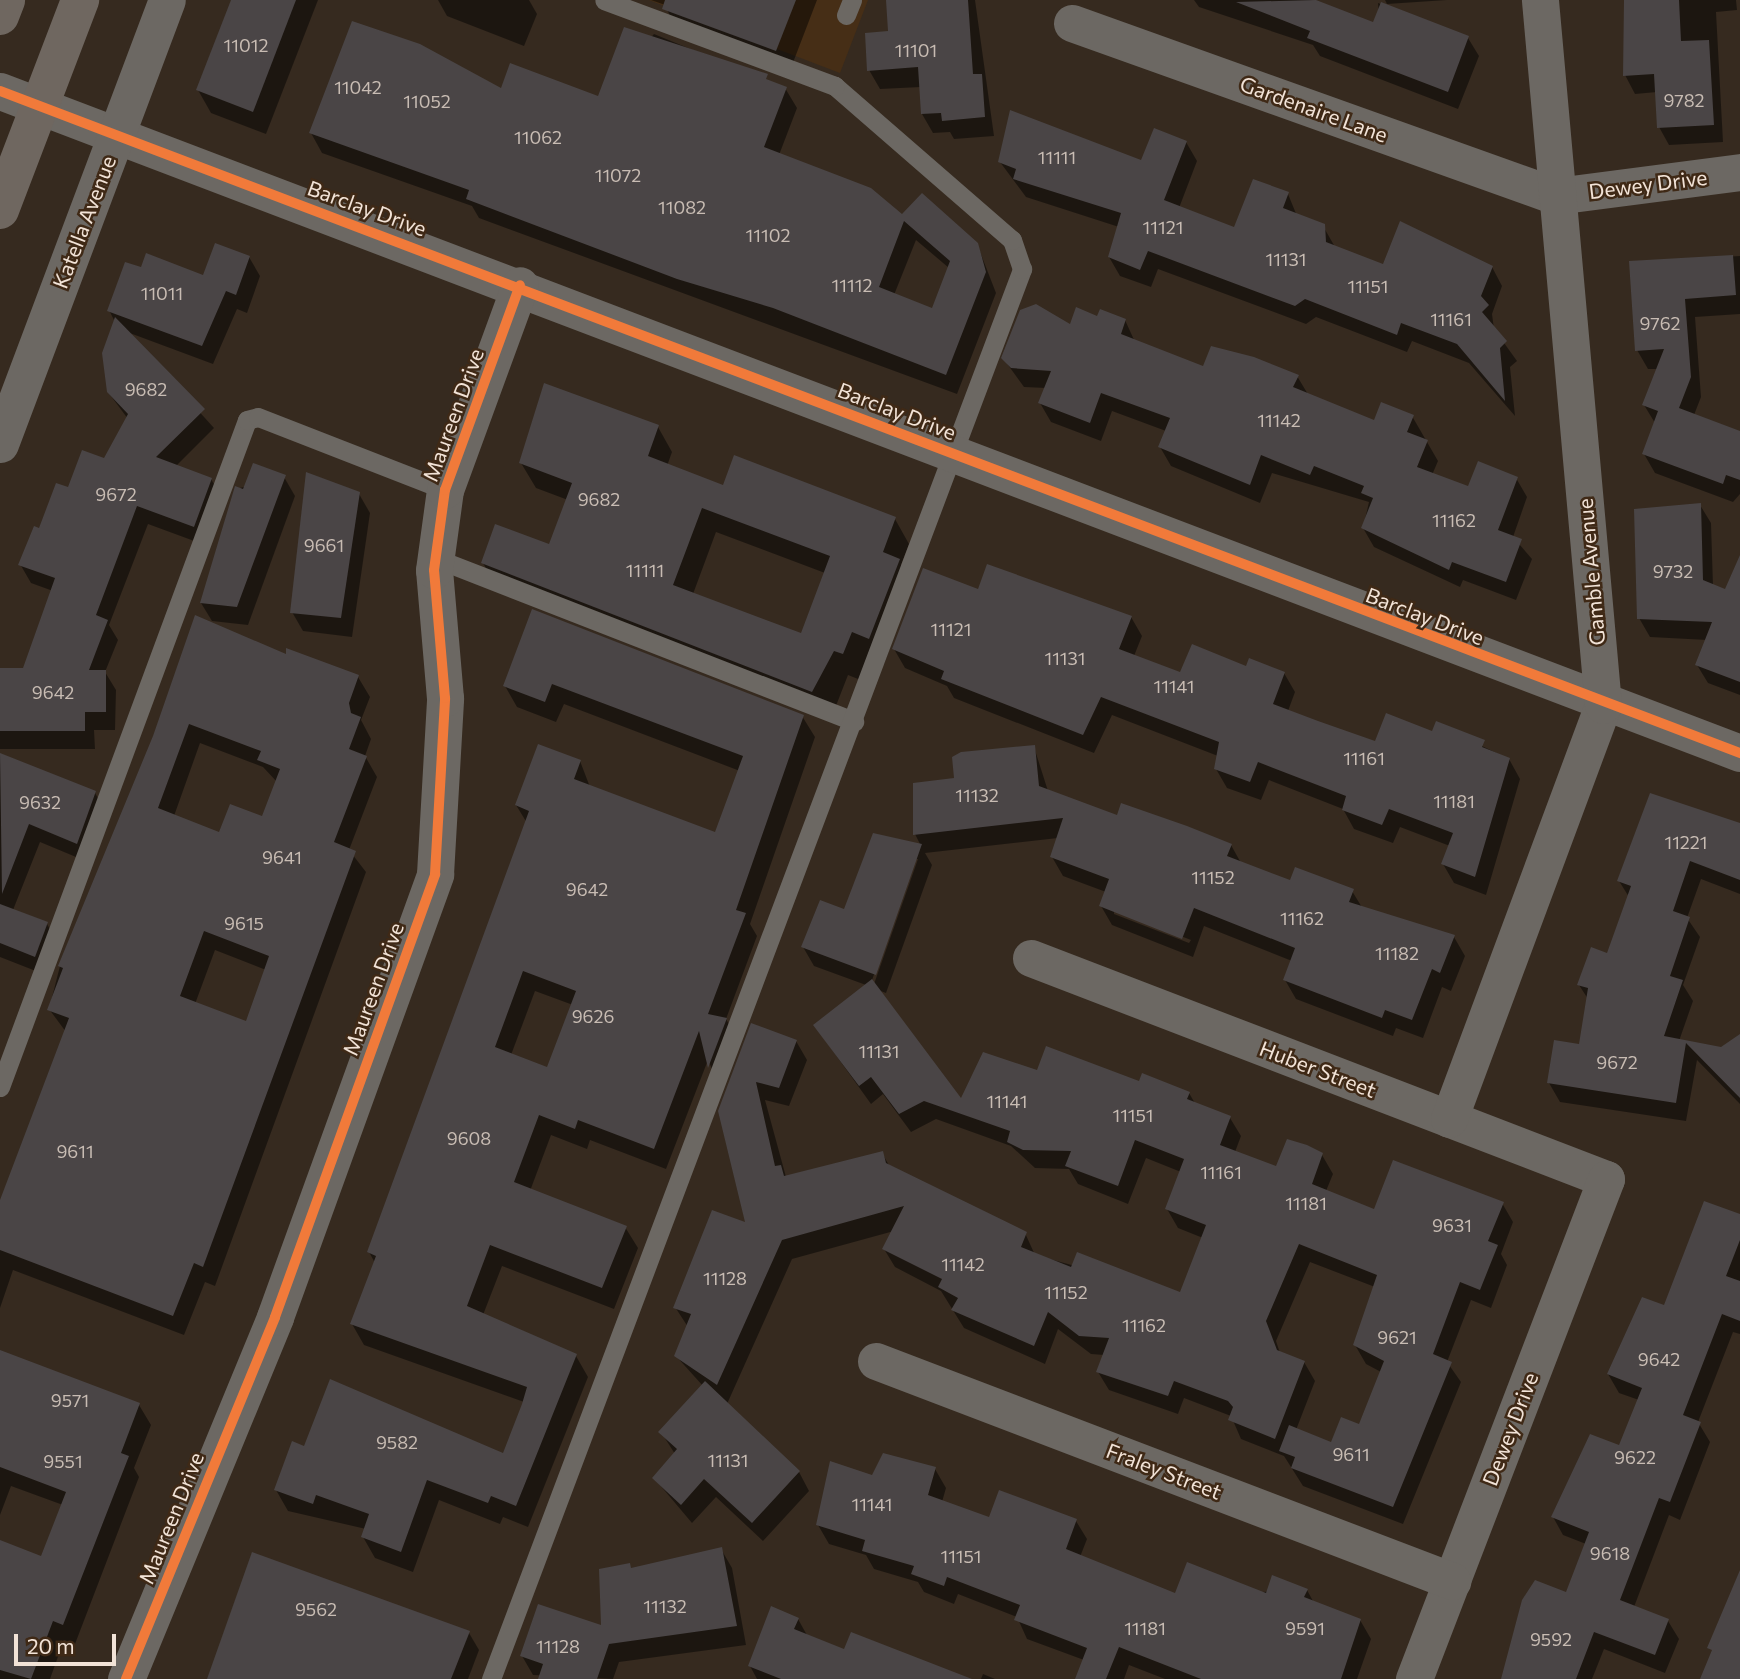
<!DOCTYPE html>
<style>
body{margin:0}
#map{position:relative;width:1740px;height:1679px;overflow:hidden;background:#362a1f;font-family:Commissioner,sans-serif}
div>[style]{position:absolute}
.built>*{inset:0;background:#462e16}
.shadow>*{inset:0;background:#0007}
.building>*{inset:0;background:#4a4546}
.service>*{height:19px;margin:-9.5px;padding:0 9.5px;transform-origin:9.5px;border-radius:9.5px;background:#6c6863}
.minor>*{height:37px;margin:-18.5px;padding:0 18.5px;transform-origin:18.5px;border-radius:18.5px;background:#6c6863}
.primary>*{height:38px;margin:-19px;padding:0 19px;transform-origin:19px;border-radius:19px;background:#6f6760}
.cycleway>*{height:10px;margin:-5px;padding:0 5px;transform-origin:5px;border-radius:5px;background:#f17a3a}
span{translate:-50% -50%;white-space:nowrap;text-align:center;line-height:1.15;-webkit-text-stroke:5px #3f2916;paint-order:stroke}
.number-label{font-size:18px;color:#c8bcb3}
.number-label span{-webkit-text-stroke-width:0}
.street-label{font-size:21px;color:#f2e3d7}
.scale{position:absolute;left:14px;top:1634px;width:102px;height:32px;box-sizing:border-box;border:4px solid #f2e3d7;border-top:0;padding-left:9px;font-size:21px;line-height:24px;white-space:nowrap;color:#f2e3d7;-webkit-text-stroke:5px #3f2916;paint-order:stroke}
</style>
<div id="map">
<div class="built">
<i style="clip-path:polygon(649px 0,868px 0,840px 73px)"></i>
</div>
<div class="shadow">
<i style="clip-path:polygon(233px 0,318px 0,266px 134px,211px 113px,198px 90px)"></i>
<i style="clip-path:polygon(438px 0,529px 0,537px 14px,524px 46px,447px 16px)"></i>
<i style="clip-path:polygon(651px 0,817px 0,789px 73px,677px 31px,665px 5px)"></i>
<i style="clip-path:polygon(888px 0,975px 0,994px 136px,954px 139px,950px 132px,933px 133px,922px 114px,921px 87px,880px 89px,869px 70px,890px 33px)"></i>
<i style="clip-path:polygon(1194px 0,1311px 0,1380px 26px,1378px 3px,1468px 38px,1479px 56px,1458px 109px,1320px 56px,1313px 45px,1199px 7px)"></i>
<i style="clip-path:polygon(1385px 0,1447px 0,1387px 4px)"></i>
<i style="clip-path:polygon(1624px 0,1736px 0,1737px 10px,1716px 12px,1723px 142px,1669px 145px,1659px 127px,1657px 92px,1635px 94px,1625px 75px)"></i>
<i style="clip-path:polygon(evenodd,654px 34px,785px 88px,797px 108px,779px 155px,902px 217px,977px 244px,996px 293px,957px 394px,479px 218px,472px 206px,322px 153px,311px 133px,502px 91px,599px 98px,654px 34px,916px 240px,949px 268px,933px 311px,894px 295px,916px 240px)"></i>
<i style="clip-path:polygon(1186px 142px,1197px 161px,1179px 208px,1235px 229px,1288px 194px,1297px 216px,1323px 226px,1335px 247px,1384px 266px,1492px 267px,1502px 286px,1492px 314px,1494px 329px,1517px 361px,1510px 367px,1515px 416px,1469px 363px,1412px 341px,1407px 352px,1316px 317px,1306px 324px,1158px 269px,1151px 287px,1120px 276px,1109px 257px,1119px 227px,1026px 197px,1000px 162px,1142px 163px)"></i>
<i style="clip-path:polygon(1740px 256px,1740px 314px,1695px 317px,1701px 397px,1694px 415px,1740px 433px,1740px 494px,1733px 502px,1655px 473px,1644px 454px,1655px 423px,1644px 405px,1658px 369px,1648px 369px,1637px 350px,1630px 262px)"></i>
<i style="clip-path:polygon(249px 257px,260px 276px,247px 313px,237px 309px,213px 364px,127px 332px,214px 428px,176px 466px,211px 479px,222px 498px,205px 545px,148px 524px,109px 625px,118px 640px,105px 672px,116px 690px,115px 730px,94px 730px,95px 749px,0 749px,0 670px,24px 670px,53px 591px,31px 583px,20px 564px,69px 490px,104px 460px,128px 419px,108px 392px,115px 322px,109px 310px,142px 269px,204px 277px)"></i>
<i style="clip-path:polygon(1098px 318px,1125px 320px,1135px 342px,1204px 368px,1297px 376px,1309px 396px,1375px 422px,1412px 416px,1438px 461px,1432px 475px,1469px 488px,1516px 478px,1527px 497px,1513px 537px,1532px 559px,1516px 600px,1463px 580px,1460px 587px,1374px 547px,1363px 528px,1369px 502px,1272px 473px,1260px 503px,1171px 466px,1160px 447px,1166px 431px,1112px 411px,1101px 441px,1051px 422px,1040px 403px,1046px 388px,1024px 387px,1003px 358px)"></i>
<i style="clip-path:polygon(evenodd,658px 427px,672px 452px,667px 466px,724px 487px,895px 519px,909px 544px,901px 565px,913px 585px,884px 664px,858px 679px,848px 675px,832px 716px,497px 588px,483px 563px,550px 546px,568px 500px,536px 488px,521px 463px,658px 427px,716px 532px,825px 573px,802px 635px,693px 594px,716px 532px)"></i>
<i style="clip-path:polygon(284px 477px,295px 496px,248px 625px,212px 621px,201px 603px,236px 489px)"></i>
<i style="clip-path:polygon(359px 494px,370px 513px,352px 637px,303px 631px,292px 612px)"></i>
<i style="clip-path:polygon(1700px 505px,1711px 523px,1713px 586px,1740px 596px,1740px 695px,1708px 683px,1697px 665px,1707px 640px,1650px 637px,1639px 618px)"></i>
<i style="clip-path:polygon(979px 591px,1131px 617px,1142px 636px,1134px 656px,1181px 674px,1194px 646px,1247px 668px,1284px 673px,1295px 692px,1288px 711px,1376px 743px,1433px 733px,1436px 724px,1509px 759px,1520px 779px,1486px 895px,1454px 883px,1443px 864px,1450px 846px,1400px 827px,1393px 843px,1354px 829px,1343px 809px,1269px 780px,1261px 800px,1227px 788px,1216px 769px,1218px 756px,1112px 715px,1094px 753px,954px 698px,947px 686px,905px 668px,894px 649px)"></i>
<i style="clip-path:polygon(evenodd,533px 611px,802px 716px,815px 737px,750px 924px,757px 936px,726px 1019px,738px 1040px,720px 1087px,708px 1060px,666px 1169px,590px 1140px,587px 1149px,551px 1135px,530px 1191px,625px 1227px,638px 1248px,614px 1309px,502px 1266px,483px 1315px,576px 1356px,588px 1377px,528px 1527px,503px 1517px,500px 1524px,439px 1500px,413px 1572px,375px 1558px,363px 1537px,366px 1529px,288px 1511px,276px 1490px,305px 1448px,504px 1455px,524px 1402px,364px 1345px,352px 1324px,375px 1263px,369px 1252px,527px 823px,516px 805px,580px 761px,590px 787px,716px 835px,740px 771px,564px 704px,556px 722px,517px 707px,505px 686px,533px 611px,535px 991px,573px 1005px,548px 1070px,511px 1055px,535px 991px)"></i>
<i style="clip-path:polygon(evenodd,287px 657px,358px 677px,370px 697px,361px 720px,371px 739px,365px 756px,377px 777px,349px 850px,366px 872px,215px 1286px,205px 1282px,184px 1335px,13px 1270px,0 1308px,0 1205px,66px 1032px,49px 1009px,60px 966px,155px 736px,287px 657px,200px 743px,263px 767px,277px 782px,263px 819px,220px 834px,174px 816px,200px 743px,287px 657px,215px 950px,266px 970px,247px 1024px,195px 1004px,215px 950px)"></i>
<i style="clip-path:polygon(evenodd,1034px 747px,1048px 791px,1118px 817px,1231px 845px,1241px 863px,1291px 882px,1352px 891px,1363px 909px,1454px 937px,1465px 956px,1451px 991px,1442px 987px,1423px 1038px,1396px 1028px,1393px 1036px,1296px 999px,1285px 980px,1292px 961px,1204px 926px,1193px 957px,1112px 925px,1101px 906px,1106px 892px,1063px 876px,1052px 857px,1058px 838px,925px 853px,932px 865px,886px 993px,878px 990px,961px 1102px,1038px 1073px,1140px 1083px,1189px 1093px,1196px 1105px,1230px 1118px,1241px 1136px,1235px 1152px,1277px 1168px,1322px 1155px,1333px 1174px,1326px 1191px,1375px 1211px,1502px 1203px,1513px 1222px,1501px 1254px,1507px 1265px,1491px 1308px,1471px 1300px,1447px 1362px,1461px 1382px,1403px 1524px,1303px 1486px,1284px 1456px,1241px 1439px,1231px 1416px,1184px 1398px,1178px 1414px,1109px 1390px,1098px 1372px,1104px 1355px,1091px 1354px,1058px 1329px,1045px 1364px,964px 1328px,941px 1291px,895px 1267px,884px 1249px,894px 1231px,792px 1259px,727px 1404px,799px 1472px,809px 1491px,763px 1541px,716px 1497px,692px 1523px,654px 1478px,675px 1454px,661px 1432px,703px 1386px,676px 1356px,688px 1327px,675px 1307px,747px 1225px,720px 1111px,796px 1041px,807px 1060px,789px 1106px,765px 1100px,786px 1177px,882px 1153px,890px 1167px,1025px 1233px,1035px 1255px,1181px 1295px,1203px 1238px,1178px 1228px,1167px 1209px,1181px 1172px,1146px 1158px,1128px 1204px,1078px 1184px,1069px 1169px,1035px 1168px,1011px 1146px,936px 1119px,911px 1132px,883px 1094px,871px 1104px,815px 1026px,866px 985px,814px 966px,803px 947px,921px 846px,915px 834px,956px 779px,1034px 747px,915px 859px,918px 859px,874px 984px,871px 983px,915px 859px,1034px 747px,1114px 910px,1191px 940px,1189px 943px,1114px 914px,1114px 910px,1034px 747px,1310px 1262px,1375px 1287px,1355px 1345px,1366px 1364px,1381px 1372px,1360px 1427px,1332px 1444px,1296px 1430px,1315px 1381px,1304px 1362px,1280px 1353px,1276px 1341px,1310px 1262px)"></i>
<i style="clip-path:polygon(0 755px,95px 793px,106px 812px,88px 862px,40px 842px,13px 910px,47px 924px,58px 943px,46px 975px,0 957px)"></i>
<i style="clip-path:polygon(1740px 825px,1740px 894px,1701px 879px,1687px 918px,1700px 937px,1683px 985px,1693px 1001px,1679px 1041px,1722px 1049px,1740px 1036px,1740px 1104px,1697px 1060px,1686px 1121px,1560px 1102px,1549px 1083px,1580px 1046px,1588px 999px,1579px 985px,1608px 955px,1629px 897px,1619px 881px)"></i>
<i style="clip-path:polygon(1740px 1216px,1740px 1334px,1733px 1332px,1698px 1422px,1710px 1442px,1680px 1520px,1669px 1515px,1634px 1607px,1668px 1621px,1679px 1639px,1665px 1673px,1604px 1649px,1592px 1679px,1503px 1679px,1523px 1601px,1567px 1594px,1586px 1544px,1563px 1535px,1553px 1517px,1620px 1447px,1639px 1400px,1619px 1393px,1608px 1374px)"></i>
<i style="clip-path:polygon(0 1352px,139px 1405px,151px 1425px,134px 1468px,139px 1477px,75px 1644px,64px 1640px,50px 1679px,0 1679px,0 1542px,42px 1559px,63px 1505px,11px 1486px,0 1515px)"></i>
<i style="clip-path:polygon(884px 1455px,935px 1469px,946px 1488px,942px 1502px,990px 1519px,1076px 1521px,1087px 1539px,1080px 1557px,1176px 1596px,1307px 1590px,1314px 1603px,1360px 1620px,1371px 1639px,1357px 1679px,1165px 1679px,1129px 1665px,1124px 1679px,1091px 1679px,1084px 1660px,1027px 1639px,1017px 1617px,958px 1594px,954px 1604px,924px 1592px,918px 1582px,874px 1569px,866px 1555px,829px 1544px,818px 1525px,873px 1477px)"></i>
<i style="clip-path:polygon(721px 1549px,732px 1568px,746px 1645px,619px 1662px,613px 1679px,533px 1675px,522px 1656px,602px 1627px,632px 1570px)"></i>
<i style="clip-path:polygon(798px 1619px,808px 1637px,845px 1651px,971px 1679px,757px 1679px,750px 1666px)"></i>
<i style="clip-path:polygon(469px 1633px,479px 1650px,468px 1679px,219px 1679px)"></i>
<i style="clip-path:polygon(983px 1674px,995px 1679px,981px 1679px)"></i>
</div>
<div class="building">
<i style="clip-path:polygon(231px 0,296px 0,253px 112px,196px 90px)"></i>
<i style="clip-path:polygon(665px 0,796px 0,776px 51px,662px 9px)"></i>
<i style="clip-path:polygon(886px 0,968px 0,973px 74px,982px 74px,985px 117px,942px 121px,941px 113px,921px 114px,918px 67px,867px 71px,865px 33px,888px 31px)"></i>
<i style="clip-path:polygon(1316px 0,1373px 22px,1381px 2px,1469px 36px,1448px 92px,1307px 38px,1310px 31px,1236px 2px)"></i>
<i style="clip-path:polygon(1624px 0,1679px 0,1681px 41px,1709px 40px,1714px 125px,1657px 128px,1654px 74px,1623px 76px)"></i>
<i style="clip-path:polygon(evenodd,352px 21px,420px 44px,501px 88px,510px 63px,598px 96px,624px 27px,768px 74px,766px 79px,787px 87px,764px 147px,871px 188px,902px 214px,922px 193px,978px 243px,986px 272px,946px 375px,773px 308px,677px 279px,466px 199px,469px 190px,309px 133px,352px 21px,904px 221px,950px 261px,932px 308px,879px 287px,904px 221px)"></i>
<i style="clip-path:polygon(1010px 110px,1141px 160px,1154px 128px,1187px 141px,1164px 200px,1234px 227px,1253px 179px,1289px 192px,1283px 208px,1325px 224px,1326px 242px,1383px 264px,1400px 221px,1493px 266px,1481px 296px,1489px 305px,1482px 312px,1507px 341px,1500px 348px,1505px 401px,1457px 344px,1401px 323px,1397px 335px,1305px 299px,1295px 306px,1148px 251px,1140px 270px,1108px 257px,1121px 213px,1013px 179px,1016px 169px,998px 162px)"></i>
<i style="clip-path:polygon(215px 243px,250px 256px,236px 295px,226px 291px,202px 346px,107px 311px,125px 262px,141px 267px,146px 253px,203px 275px)"></i>
<i style="clip-path:polygon(1733px 255px,1736px 295px,1685px 299px,1691px 377px,1679px 408px,1740px 431px,1740px 480px,1726px 475px,1723px 484px,1642px 454px,1658px 411px,1642px 405px,1664px 349px,1635px 351px,1629px 261px)"></i>
<i style="clip-path:polygon(1036px 304px,1070px 324px,1076px 307px,1097px 316px,1100px 309px,1126px 319px,1121px 334px,1203px 366px,1211px 346px,1254px 357px,1299px 375px,1293px 387px,1374px 420px,1381px 402px,1414px 415px,1407px 432px,1428px 440px,1417px 467px,1468px 486px,1478px 461px,1518px 477px,1498px 530px,1522px 539px,1506px 582px,1452px 562px,1449px 570px,1361px 528px,1373px 498px,1361px 493px,1364px 486px,1314px 466px,1310px 475px,1261px 455px,1250px 485px,1158px 447px,1170px 418px,1101px 393px,1090px 423px,1038px 403px,1051px 371px,1011px 368px,1001px 358px,1020px 310px)"></i>
<i style="clip-path:polygon(115px 317px,205px 409px,156px 457px,212px 478px,194px 527px,137px 506px,96px 615px,108px 620px,89px 670px,106px 670px,106px 712px,85px 712px,85px 731px,0 731px,0 668px,23px 668px,55px 578px,18px 565px,34px 526px,39px 528px,56px 483px,68px 487px,82px 450px,104px 458px,128px 414px,107px 392px,102px 353px)"></i>
<i style="clip-path:polygon(evenodd,544px 383px,659px 425px,648px 456px,723px 485px,734px 455px,896px 517px,883px 552px,900px 559px,869px 639px,852px 632px,843px 654px,834px 651px,812px 692px,481px 563px,495px 524px,549px 544px,572px 483px,519px 463px,544px 383px,702px 508px,830px 556px,801px 633px,673px 585px,702px 508px)"></i>
<i style="clip-path:polygon(253px 463px,286px 475px,237px 607px,200px 603px,235px 486px,243px 489px)"></i>
<i style="clip-path:polygon(306px 472px,360px 492px,341px 618px,290px 613px)"></i>
<i style="clip-path:polygon(1701px 503px,1703px 580px,1725px 589px,1740px 555px,1740px 682px,1695px 665px,1712px 622px,1637px 619px,1634px 509px)"></i>
<i style="clip-path:polygon(987px 564px,1132px 616px,1119px 649px,1180px 672px,1192px 644px,1246px 666px,1249px 658px,1285px 672px,1273px 704px,1318px 721px,1375px 741px,1386px 713px,1432px 731px,1436px 721px,1485px 740px,1482px 747px,1510px 758px,1475px 877px,1441px 864px,1453px 833px,1389px 809px,1382px 825px,1342px 810px,1346px 796px,1258px 762px,1250px 782px,1214px 769px,1219px 742px,1101px 697px,1083px 735px,941px 679px,944px 671px,892px 649px,923px 568px,978px 589px)"></i>
<i style="clip-path:polygon(evenodd,532px 609px,804px 715px,736px 910px,746px 913px,708px 1014px,727px 1018px,708px 1068px,699px 1031px,654px 1149px,578px 1120px,575px 1129px,539px 1115px,514px 1182px,627px 1226px,602px 1288px,490px 1245px,467px 1306px,577px 1354px,516px 1506px,491px 1496px,488px 1503px,427px 1480px,401px 1552px,361px 1537px,369px 1514px,316px 1495px,313px 1504px,274px 1490px,292px 1441px,304px 1446px,330px 1379px,503px 1453px,522px 1404px,527px 1387px,350px 1324px,376px 1256px,367px 1252px,529px 811px,515px 805px,538px 744px,581px 760px,574px 779px,715px 832px,743px 756px,552px 684px,545px 702px,503px 686px,532px 609px,523px 971px,576px 991px,547px 1067px,495px 1047px,523px 971px)"></i>
<i style="clip-path:polygon(evenodd,195px 615px,286px 654px,286px 648px,359px 675px,349px 703px,351px 713px,361px 717px,349px 749px,367px 756px,334px 842px,356px 851px,203px 1267px,194px 1263px,173px 1316px,0 1250px,0 1200px,69px 1018px,47px 1010px,63px 968px,58px 966px,153px 736px,195px 615px,189px 724px,261px 751px,257px 760px,280px 769px,262px 816px,230px 804px,219px 832px,158px 808px,189px 724px,195px 615px,204px 931px,269px 956px,246px 1021px,180px 996px,204px 931px)"></i>
<i style="clip-path:polygon(1035px 745px,1039px 786px,1117px 815px,1121px 803px,1187px 826px,1232px 844px,1227px 856px,1290px 880px,1295px 867px,1354px 889px,1349px 902px,1455px 935px,1440px 973px,1432px 969px,1412px 1020px,1385px 1010px,1382px 1018px,1283px 980px,1295px 948px,1194px 908px,1182px 939px,1099px 906px,1109px 879px,1050px 857px,1063px 818px,913px 835px,913px 783px,954px 778px,952px 757px,961px 752px)"></i>
<i style="clip-path:polygon(0 753px,96px 791px,77px 844px,29px 824px,2px 894px)"></i>
<i style="clip-path:polygon(1650px 793px,1740px 823px,1740px 880px,1690px 861px,1673px 911px,1690px 917px,1670px 976px,1683px 980px,1664px 1036px,1721px 1047px,1740px 1034px,1740px 1098px,1686px 1043px,1676px 1103px,1547px 1083px,1554px 1040px,1579px 1044px,1588px 988px,1577px 985px,1591px 947px,1607px 953px,1631px 886px,1617px 881px)"></i>
<i style="clip-path:polygon(873px 833px,922px 844px,876px 975px,801px 947px,820px 900px,844px 909px)"></i>
<i style="clip-path:polygon(0 904px,48px 922px,35px 957px,0 943px)"></i>
<i style="clip-path:polygon(872px 979px,961px 1098px,983px 1052px,1037px 1070px,1046px 1046px,1139px 1081px,1142px 1073px,1190px 1092px,1187px 1099px,1231px 1116px,1220px 1145px,1276px 1166px,1287px 1139px,1307px 1145px,1323px 1153px,1312px 1184px,1374px 1209px,1393px 1160px,1504px 1202px,1488px 1241px,1498px 1245px,1480px 1290px,1460px 1282px,1433px 1354px,1452px 1362px,1393px 1507px,1291px 1468px,1295px 1457px,1279px 1451px,1289px 1425px,1331px 1442px,1341px 1417px,1359px 1424px,1384px 1361px,1353px 1345px,1377px 1275px,1299px 1244px,1266px 1321px,1277px 1350px,1305px 1361px,1275px 1439px,1228px 1420px,1233px 1407px,1228px 1401px,1174px 1381px,1168px 1396px,1096px 1372px,1109px 1338px,1079px 1336px,1048px 1312px,1034px 1346px,951px 1310px,958px 1298px,938px 1287px,942px 1279px,882px 1249px,904px 1206px,782px 1240px,717px 1385px,674px 1356px,691px 1314px,673px 1308px,712px 1210px,745px 1222px,718px 1111px,751px 1023px,797px 1040px,779px 1088px,756px 1082px,775px 1166px,781px 1165px,784px 1176px,883px 1151px,886px 1163px,1027px 1232px,1021px 1247px,1071px 1267px,1077px 1252px,1180px 1292px,1206px 1225px,1165px 1209px,1184px 1159px,1135px 1140px,1118px 1186px,1065px 1166px,1071px 1151px,1023px 1150px,1007px 1142px,1010px 1131px,924px 1101px,899px 1114px,871px 1077px,859px 1086px,813px 1025px)"></i>
<i style="clip-path:polygon(1704px 1201px,1740px 1214px,1740px 1240px,1726px 1276px,1740px 1281px,1740px 1321px,1722px 1314px,1683px 1415px,1701px 1422px,1670px 1502px,1659px 1498px,1620px 1600px,1669px 1619px,1655px 1655px,1594px 1632px,1576px 1679px,1501px 1679px,1522px 1600px,1535px 1580px,1566px 1592px,1589px 1532px,1551px 1517px,1590px 1434px,1619px 1445px,1642px 1388px,1607px 1374px,1642px 1297px,1664px 1305px)"></i>
<i style="clip-path:polygon(0 1350px,140px 1403px,121px 1453px,129px 1456px,63px 1625px,53px 1621px,31px 1679px,0 1670px,0 1540px,41px 1556px,66px 1492px,0 1467px)"></i>
<i style="clip-path:polygon(705px 1381px,800px 1471px,752px 1523px,704px 1479px,681px 1505px,652px 1478px,677px 1449px,658px 1432px)"></i>
<i style="clip-path:polygon(883px 1453px,936px 1467px,928px 1495px,989px 1517px,999px 1490px,1077px 1519px,1066px 1549px,1175px 1593px,1187px 1562px,1266px 1593px,1272px 1575px,1308px 1589px,1304px 1597px,1361px 1619px,1341px 1679px,1201px 1679px,1119px 1647px,1106px 1679px,1075px 1679px,1087px 1648px,1014px 1620px,1020px 1605px,947px 1577px,944px 1586px,911px 1574px,914px 1566px,862px 1551px,865px 1540px,816px 1525px,830px 1461px,872px 1475px)"></i>
<i style="clip-path:polygon(722px 1547px,737px 1626px,609px 1644px,597px 1679px,538px 1679px,543px 1664px,520px 1656px,538px 1604px,601px 1625px,599px 1569px,630px 1563px,631px 1568px)"></i>
<i style="clip-path:polygon(252px 1552px,470px 1631px,451px 1679px,207px 1679px)"></i>
<i style="clip-path:polygon(1740px 1570px,1740px 1679px,1700px 1679px,1712px 1650px,1707px 1648px)"></i>
<i style="clip-path:polygon(771px 1606px,799px 1618px,794px 1629px,844px 1649px,851px 1632px,972px 1679px,781px 1679px,748px 1666px)"></i>
</div>
<div class="service">
<i style="left:846px;top:15px;width:16px;rotate:-68deg"></i>
<i style="left:435px;top:558px;width:450px;rotate:21.3deg"></i>
<i style="left:0;top:1087px;width:711px;rotate:-69.68deg"></i>
<i style="left:247px;top:420px;width:11px;rotate:-15deg"></i>
<i style="left:258px;top:417px;width:201px;rotate:21.3deg"></i>
<i style="left:491px;top:1679px;width:1507px;rotate:-69.36deg"></i>
<i style="left:1022px;top:269px;width:31px;rotate:-109deg"></i>
<i style="left:1012px;top:240px;width:235px;rotate:-139deg"></i>
<i style="left:835px;top:86px;width:246px;rotate:-159.6deg"></i>
</div>
<div class="minor">
<i style="left:1072px;top:23px;width:514px;rotate:19.67deg"></i>
<i style="left:1556px;top:196px;width:186px;rotate:-7.4deg"></i>
<i style="left:0;top:91px;width:1862px;rotate:20.83deg"></i>
<i style="left:0;top:444px;width:474px;rotate:-69.4deg"></i>
<i style="left:1031px;top:958px;width:616px;rotate:21.02deg"></i>
<i style="left:1606px;top:1179px;width:536px;rotate:111.01deg"></i>
<i style="left:1449px;top:1119px;width:442px;rotate:-69.6deg"></i>
<i style="left:1603px;top:705px;width:708px;rotate:-95.11deg"></i>
<i style="left:876px;top:1361px;width:617px;rotate:20.9deg"></i>
<i style="left:126px;top:1679px;width:391px;rotate:-67.6deg"></i>
<i style="left:275px;top:1317px;width:471px;rotate:-70.1deg"></i>
<i style="left:435px;top:874px;width:176px;rotate:-86.7deg"></i>
<i style="left:445px;top:698px;width:128px;rotate:-94.9deg"></i>
<i style="left:434px;top:570px;width:81px;rotate:-82.2deg"></i>
<i style="left:445px;top:490px;width:218px;rotate:-69.9deg"></i>
</div>
<div class="primary">
<i style="left:0;top:16px;width:17px;rotate:-69deg"></i>
<i style="left:0;top:210px;width:225px;rotate:-69.1deg"></i>
</div>
<div class="cycleway">
<i style="left:0;top:91px;width:1862px;rotate:20.83deg"></i>
<i style="left:126px;top:1679px;width:391px;rotate:-67.6deg"></i>
<i style="left:275px;top:1317px;width:471px;rotate:-70.1deg"></i>
<i style="left:435px;top:874px;width:176px;rotate:-86.7deg"></i>
<i style="left:445px;top:698px;width:128px;rotate:-94.9deg"></i>
<i style="left:434px;top:570px;width:81px;rotate:-82.2deg"></i>
<i style="left:445px;top:490px;width:218px;rotate:-69.9deg"></i>
</div>
<div class="number-label">
<span style="left:246px;top:45px">11012</span>
<span style="left:916px;top:50px">11101</span>
<span style="left:358px;top:87px">11042</span>
<span style="left:1684px;top:100px">9782</span>
<span style="left:427px;top:101px">11052</span>
<span style="left:538px;top:137px">11062</span>
<span style="left:1057px;top:157px">11111</span>
<span style="left:618px;top:175px">11072</span>
<span style="left:682px;top:207px">11082</span>
<span style="left:1163px;top:227px">11121</span>
<span style="left:768px;top:235px">11102</span>
<span style="left:1286px;top:259px">11131</span>
<span style="left:852px;top:285px">11112</span>
<span style="left:1368px;top:286px">11151</span>
<span style="left:162px;top:293px">11011</span>
<span style="left:1451px;top:319px">11161</span>
<span style="left:1660px;top:323px">9762</span>
<span style="left:146px;top:389px">9682</span>
<span style="left:1279px;top:420px">11142</span>
<span style="left:116px;top:494px">9672</span>
<span style="left:599px;top:499px">9682</span>
<span style="left:1454px;top:520px">11162</span>
<span style="left:324px;top:545px">9661</span>
<span style="left:645px;top:570px">11111</span>
<span style="left:1673px;top:571px">9732</span>
<span style="left:951px;top:629px">11121</span>
<span style="left:1065px;top:658px">11131</span>
<span style="left:1174px;top:686px">11141</span>
<span style="left:53px;top:692px">9642</span>
<span style="left:1364px;top:758px">11161</span>
<span style="left:977px;top:795px">11132</span>
<span style="left:1454px;top:801px">11181</span>
<span style="left:40px;top:802px">9632</span>
<span style="left:1686px;top:842px">11221</span>
<span style="left:282px;top:857px">9641</span>
<span style="left:1213px;top:877px">11152</span>
<span style="left:587px;top:889px">9642</span>
<span style="left:1302px;top:918px">11162</span>
<span style="left:244px;top:923px">9615</span>
<span style="left:1397px;top:953px">11182</span>
<span style="left:593px;top:1016px">9626</span>
<span style="left:879px;top:1051px">11131</span>
<span style="left:1617px;top:1062px">9672</span>
<span style="left:1007px;top:1101px">11141</span>
<span style="left:1133px;top:1115px">11151</span>
<span style="left:469px;top:1138px">9608</span>
<span style="left:75px;top:1151px">9611</span>
<span style="left:1221px;top:1172px">11161</span>
<span style="left:1306px;top:1203px">11181</span>
<span style="left:1452px;top:1225px">9631</span>
<span style="left:963px;top:1264px">11142</span>
<span style="left:725px;top:1278px">11128</span>
<span style="left:1066px;top:1292px">11152</span>
<span style="left:1144px;top:1325px">11162</span>
<span style="left:1397px;top:1337px">9621</span>
<span style="left:1659px;top:1359px">9642</span>
<span style="left:70px;top:1400px">9571</span>
<span style="left:397px;top:1442px">9582</span>
<span style="left:1351px;top:1454px">9611</span>
<span style="left:1635px;top:1457px">9622</span>
<span style="left:728px;top:1460px">11131</span>
<span style="left:63px;top:1461px">9551</span>
<span style="left:872px;top:1504px">11141</span>
<span style="left:1610px;top:1553px">9618</span>
<span style="left:961px;top:1556px">11151</span>
<span style="left:665px;top:1606px">11132</span>
<span style="left:316px;top:1609px">9562</span>
<span style="left:1145px;top:1628px">11181</span>
<span style="left:1305px;top:1628px">9591</span>
<span style="left:1551px;top:1639px">9592</span>
<span style="left:558px;top:1646px">11128</span>
</div>
<div class="street-label">
<span style="left:1314px;top:109px;rotate:20deg">Gardenaire Lane</span>
<span style="left:1648px;top:184px;rotate:-7deg">Dewey Drive</span>
<span style="left:367px;top:208px;rotate:20deg">Barclay Drive</span>
<span style="left:84px;top:222px;rotate:-69deg">Katella Avenue</span>
<span style="left:897px;top:411px;rotate:21deg">Barclay Drive</span>
<span style="left:453px;top:415px;rotate:-70deg">Maureen Drive</span>
<span style="left:1591px;top:572px;rotate:-95deg">Gamble Avenue</span>
<span style="left:1425px;top:616px;rotate:21deg">Barclay Drive</span>
<span style="left:373px;top:989px;rotate:-70deg">Maureen Drive</span>
<span style="left:1318px;top:1069px;rotate:21deg">Huber Street</span>
<span style="left:1510px;top:1429px;rotate:-69deg">Dewey Drive</span>
<span style="left:1164px;top:1471px;rotate:21deg">Fraley Street</span>
<span style="left:171px;top:1518px;rotate:-68deg">Maureen Drive</span>
</div>
<div class="scale">20 m</div>
</div>
